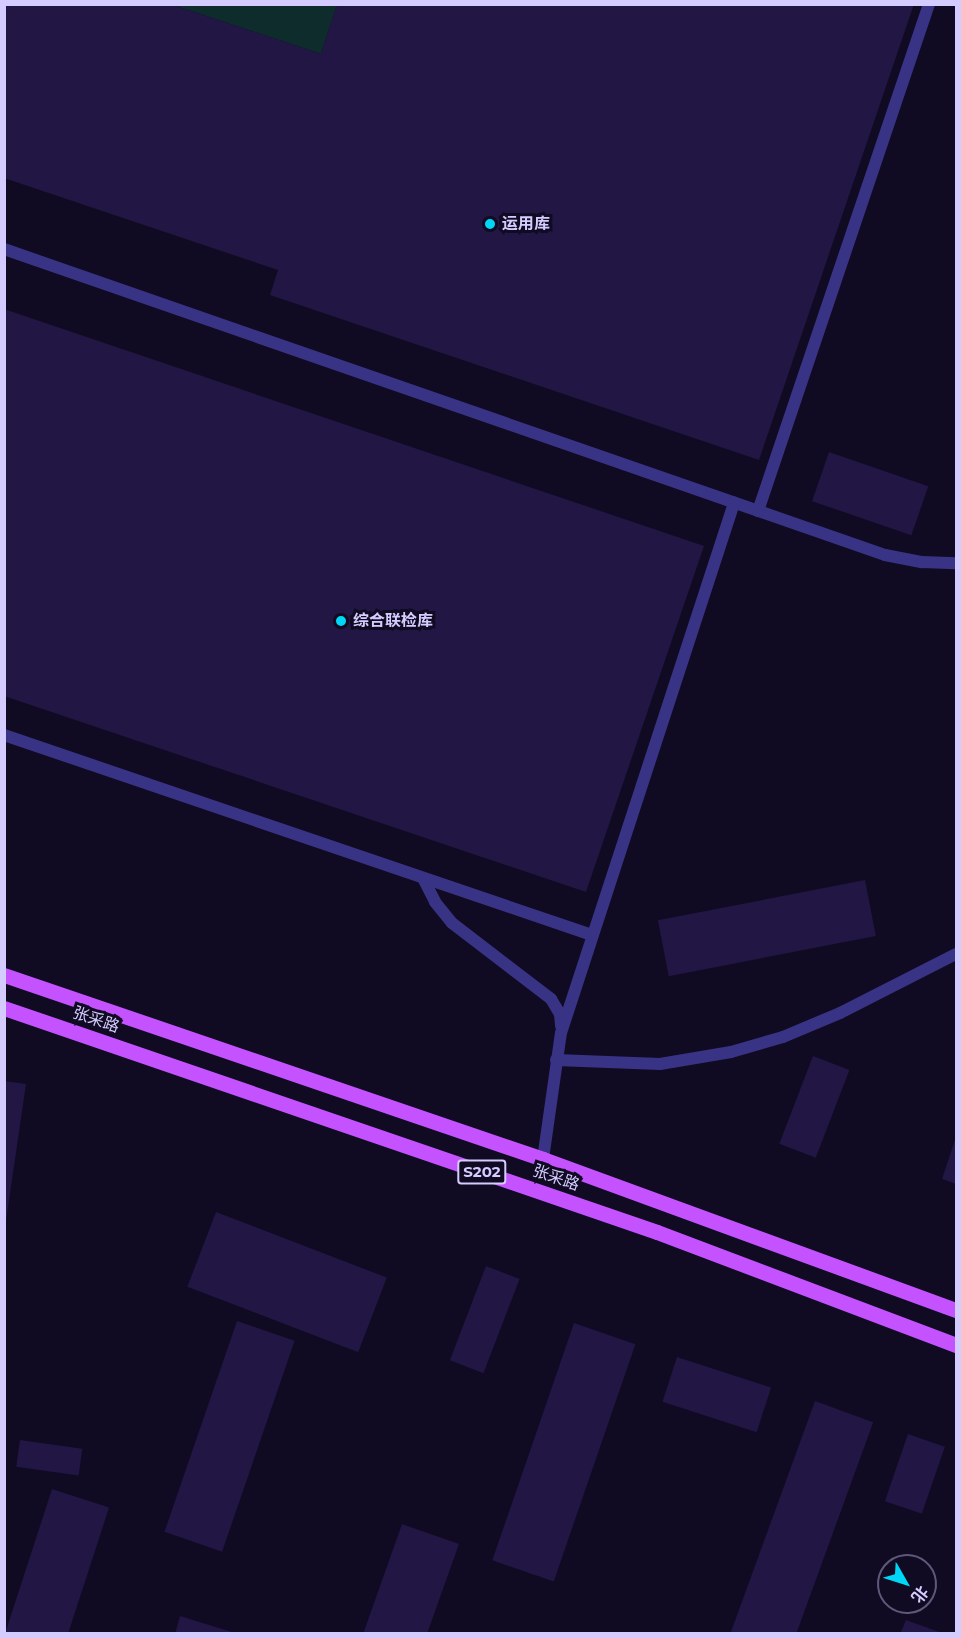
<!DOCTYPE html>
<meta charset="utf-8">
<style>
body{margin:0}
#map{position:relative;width:961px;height:1638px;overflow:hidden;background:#100b22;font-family:Montserrat,"Noto Sans SC",sans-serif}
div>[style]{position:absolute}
.green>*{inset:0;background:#0e2c2c}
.building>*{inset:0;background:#211644;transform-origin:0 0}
.lane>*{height:12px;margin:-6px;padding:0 6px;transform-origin:6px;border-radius:6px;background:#383385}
.primary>*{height:15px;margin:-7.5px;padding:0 7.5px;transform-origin:7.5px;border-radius:7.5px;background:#c453ff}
.dots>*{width:16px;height:16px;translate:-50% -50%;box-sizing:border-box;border:3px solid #100b22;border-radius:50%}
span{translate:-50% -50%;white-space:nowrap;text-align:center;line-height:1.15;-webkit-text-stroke:6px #100b22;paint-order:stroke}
.shield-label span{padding:2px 4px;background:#100b22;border:2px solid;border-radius:4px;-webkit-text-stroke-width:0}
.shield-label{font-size:15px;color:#d4ccff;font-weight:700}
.poi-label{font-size:16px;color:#d4ccff;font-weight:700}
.left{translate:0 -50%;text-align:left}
.street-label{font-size:16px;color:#d4ccff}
.frame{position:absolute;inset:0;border:6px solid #d4ccff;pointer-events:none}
.north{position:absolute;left:877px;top:1554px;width:60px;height:60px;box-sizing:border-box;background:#100b22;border:2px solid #5e587a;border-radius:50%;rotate:129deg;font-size:16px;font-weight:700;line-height:24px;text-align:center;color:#d4ccff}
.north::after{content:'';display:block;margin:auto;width:21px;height:27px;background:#00d7f7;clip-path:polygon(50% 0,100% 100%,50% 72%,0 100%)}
</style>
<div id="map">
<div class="green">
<i style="clip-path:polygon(173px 5px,337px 5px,321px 54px)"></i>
</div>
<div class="building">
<i style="clip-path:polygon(337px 4px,914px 4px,759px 460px,270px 295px,278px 270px,4px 178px,4px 5px,173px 5px,321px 54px)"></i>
<i style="clip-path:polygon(4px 309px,704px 546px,586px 892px,4px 696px)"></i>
<i style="left:829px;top:452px;width:105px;height:52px;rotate:19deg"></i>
<i style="left:865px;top:880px;width:57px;height:211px;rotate:79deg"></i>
<i style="left:813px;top:1056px;width:39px;height:94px;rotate:21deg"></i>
<i style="clip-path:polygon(4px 1081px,26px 1084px,6px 1221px,4px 1220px)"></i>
<i style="clip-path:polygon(956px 1137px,956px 1184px,942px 1179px)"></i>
<i style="left:216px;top:1212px;width:183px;height:80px;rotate:21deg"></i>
<i style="left:486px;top:1266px;width:36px;height:101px;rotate:21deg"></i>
<i style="left:237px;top:1321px;width:61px;height:223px;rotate:19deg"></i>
<i style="left:574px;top:1323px;width:65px;height:251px;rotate:19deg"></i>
<i style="left:677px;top:1357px;width:99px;height:47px;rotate:18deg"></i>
<i style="left:815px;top:1401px;width:62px;height:247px;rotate:20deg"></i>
<i style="left:908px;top:1434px;width:39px;height:71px;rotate:19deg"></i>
<i style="left:20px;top:1440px;width:63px;height:27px;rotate:8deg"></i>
<i style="left:52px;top:1489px;width:60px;height:152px;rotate:18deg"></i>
<i style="clip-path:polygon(402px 1524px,459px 1544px,427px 1634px,363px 1634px)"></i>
<i style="clip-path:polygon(180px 1616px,235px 1633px,235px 1634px,175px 1634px)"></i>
<i style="clip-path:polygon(906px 1620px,942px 1633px,942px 1634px,900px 1634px)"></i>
</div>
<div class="lane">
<i style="left:4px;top:249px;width:933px;rotate:19.15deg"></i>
<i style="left:885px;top:555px;width:38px;rotate:11deg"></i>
<i style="left:922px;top:562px;width:34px;rotate:2deg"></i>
<i style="left:758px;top:511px;width:535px;rotate:-71.36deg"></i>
<i style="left:4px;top:735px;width:621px;rotate:18.79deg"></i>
<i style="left:423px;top:878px;width:27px;rotate:63deg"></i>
<i style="left:435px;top:902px;width:27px;rotate:51deg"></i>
<i style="left:452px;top:923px;width:125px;rotate:37.5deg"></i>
<i style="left:551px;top:999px;width:17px;rotate:59deg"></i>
<i style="left:560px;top:1014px;width:12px;rotate:85deg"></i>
<i style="left:556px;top:1060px;width:104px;rotate:2.2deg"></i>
<i style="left:660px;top:1064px;width:72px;rotate:-9.6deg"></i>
<i style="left:731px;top:1052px;width:54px;rotate:-16.1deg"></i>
<i style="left:783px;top:1037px;width:62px;rotate:-22.8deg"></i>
<i style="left:840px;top:1013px;width:130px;rotate:-27deg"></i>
<i style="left:543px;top:1159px;width:127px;rotate:-81.9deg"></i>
<i style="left:561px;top:1033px;width:558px;rotate:-71.92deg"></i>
</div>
<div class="primary">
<i style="left:4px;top:975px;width:570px;rotate:18.85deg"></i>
<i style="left:543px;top:1159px;width:440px;rotate:20.1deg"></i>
<i style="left:4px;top:1008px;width:690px;rotate:18.93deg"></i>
<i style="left:657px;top:1232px;width:320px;rotate:20.7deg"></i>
</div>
<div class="dots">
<i style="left:490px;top:224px;background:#00d7f7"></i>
<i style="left:341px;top:621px;background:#00d7f7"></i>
</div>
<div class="shield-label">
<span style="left:482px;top:1172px">S202</span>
</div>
<div class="poi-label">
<span class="left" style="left:502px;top:224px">运用库</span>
<span class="left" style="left:353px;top:621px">综合联检库</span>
</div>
<div class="street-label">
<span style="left:96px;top:1020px;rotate:19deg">张采路</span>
<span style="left:556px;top:1178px;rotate:19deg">张采路</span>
</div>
<div class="frame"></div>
<div class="north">北</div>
</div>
